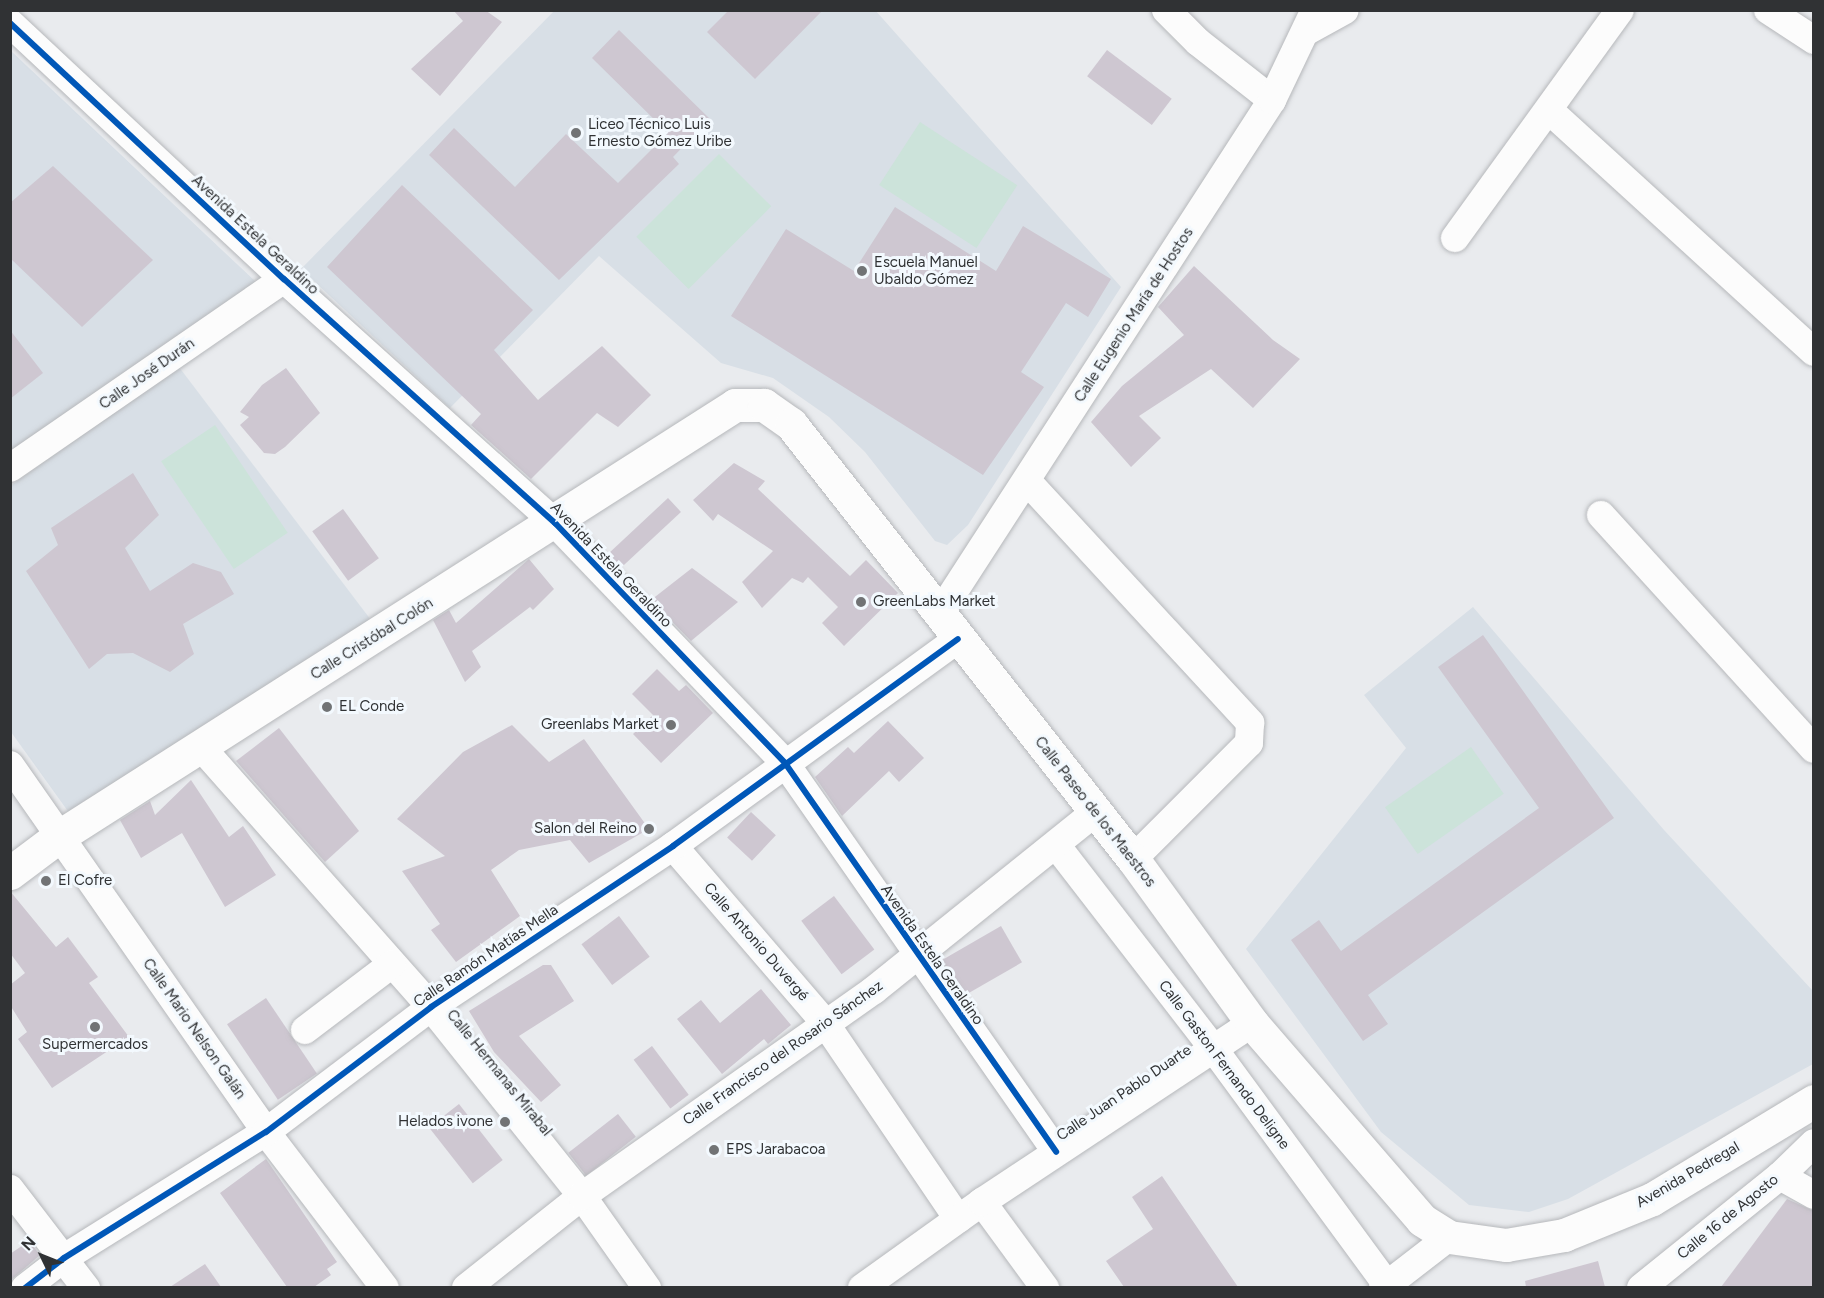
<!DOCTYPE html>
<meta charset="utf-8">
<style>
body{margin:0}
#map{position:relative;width:1824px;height:1298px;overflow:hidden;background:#e9ebee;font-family:Figtree,sans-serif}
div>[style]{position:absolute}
.built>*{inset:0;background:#d8dfe6}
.green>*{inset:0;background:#cce3da;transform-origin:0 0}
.building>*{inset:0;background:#cec7d1;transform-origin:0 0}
.roads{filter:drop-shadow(0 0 2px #b6b8bb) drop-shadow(0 0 2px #b6b8bb)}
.minor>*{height:28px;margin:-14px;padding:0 14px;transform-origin:14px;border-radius:14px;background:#fcfcfc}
.major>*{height:33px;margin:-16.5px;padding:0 16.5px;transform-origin:16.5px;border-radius:16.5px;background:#fcfcfc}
.cycleway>*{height:6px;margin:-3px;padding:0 3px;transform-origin:3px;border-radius:3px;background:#0057b8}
.dots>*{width:16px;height:16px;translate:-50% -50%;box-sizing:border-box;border:3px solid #f3f9fe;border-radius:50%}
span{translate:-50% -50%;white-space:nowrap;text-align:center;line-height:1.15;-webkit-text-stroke:6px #f3f9fe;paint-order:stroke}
.poi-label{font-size:15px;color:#303234}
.left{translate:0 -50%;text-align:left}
.right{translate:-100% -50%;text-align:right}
.street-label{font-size:15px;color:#303234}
.frame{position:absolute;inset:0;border:12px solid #303234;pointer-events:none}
.north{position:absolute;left:12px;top:1226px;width:60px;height:60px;-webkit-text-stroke:4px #f3f9fe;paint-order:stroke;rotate:313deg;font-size:16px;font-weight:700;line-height:24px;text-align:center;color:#303234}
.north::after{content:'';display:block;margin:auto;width:21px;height:27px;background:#303234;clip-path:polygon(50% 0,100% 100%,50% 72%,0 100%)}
</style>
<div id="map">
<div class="built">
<i style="clip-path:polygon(875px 10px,1121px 287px,968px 525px,947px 545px,935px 541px,865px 452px,829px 417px,773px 378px,721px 363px,599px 256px,450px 408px,301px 269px,554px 11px)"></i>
<i style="clip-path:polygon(10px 50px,258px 284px,10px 453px)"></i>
<i style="clip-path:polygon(179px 367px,374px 624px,70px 814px,11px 732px,10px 486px)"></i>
<i style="clip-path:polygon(1473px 607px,1664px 830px,1813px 991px,1813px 1064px,1568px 1199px,1529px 1212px,1469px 1205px,1381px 1132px,1246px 949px,1406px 748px,1364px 695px)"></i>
</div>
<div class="green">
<i style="left:920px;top:122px;width:116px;height:75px;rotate:33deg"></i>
<i style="left:719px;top:154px;width:74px;height:117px;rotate:45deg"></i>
<i style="left:215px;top:425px;width:130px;height:65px;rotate:56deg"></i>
<i style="left:1471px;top:747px;width:57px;height:105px;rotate:55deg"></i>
</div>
<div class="building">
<i style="clip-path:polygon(453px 10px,485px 10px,502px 22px,440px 96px,411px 69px,463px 21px)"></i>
<i style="clip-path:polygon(729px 10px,823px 10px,755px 79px,707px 32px)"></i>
<i style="clip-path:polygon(619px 30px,710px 119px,673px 157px,679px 164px,559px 280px,429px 155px,454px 128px,515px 187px,566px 134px,618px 183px,668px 133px,592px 58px)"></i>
<i style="left:1107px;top:50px;width:81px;height:33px;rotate:37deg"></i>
<i style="clip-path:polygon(53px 166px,153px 260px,82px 327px,10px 258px,10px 203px)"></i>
<i style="clip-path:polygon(402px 185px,533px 310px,494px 350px,538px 400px,602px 346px,651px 395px,618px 427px,597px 413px,531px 479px,471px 425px,481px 414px,327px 267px)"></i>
<i style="clip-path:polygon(895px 207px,996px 271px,1023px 226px,1111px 279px,1088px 317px,1066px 303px,1021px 372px,1044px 387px,983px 475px,731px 316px,786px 229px,854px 271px)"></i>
<i style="clip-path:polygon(1194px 266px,1273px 340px,1300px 359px,1253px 408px,1211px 369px,1139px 416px,1161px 438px,1131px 467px,1091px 422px,1122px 386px,1184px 335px,1158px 307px)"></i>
<i style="clip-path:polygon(10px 330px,43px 373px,10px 399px)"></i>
<i style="clip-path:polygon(286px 368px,320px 413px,285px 447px,275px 454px,264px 453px,240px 425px,249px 417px,240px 412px,262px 385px)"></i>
<i style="clip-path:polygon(734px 463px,765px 481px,758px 489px,850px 576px,866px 560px,898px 593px,844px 646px,822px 623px,838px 607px,808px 577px,803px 583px,792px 578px,762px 608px,742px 582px,773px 551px,718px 514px,713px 521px,693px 500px)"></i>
<i style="clip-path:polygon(133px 473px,159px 515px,125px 548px,150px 591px,193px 563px,221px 572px,234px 594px,183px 624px,194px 654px,170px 672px,133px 653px,107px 654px,89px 669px,26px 571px,58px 545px,51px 528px)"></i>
<i style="left:668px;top:498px;width:19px;height:82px;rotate:47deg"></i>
<i style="left:343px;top:509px;width:61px;height:38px;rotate:54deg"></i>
<i style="clip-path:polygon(529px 559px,554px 589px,533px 610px,530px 607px,472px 651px,481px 667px,465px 682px,433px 620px,449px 610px,456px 623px)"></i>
<i style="clip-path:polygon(692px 568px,738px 602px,691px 641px,651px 600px)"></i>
<i style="clip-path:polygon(1483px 635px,1614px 818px,1368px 995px,1388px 1024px,1363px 1041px,1291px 940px,1319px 920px,1341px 951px,1539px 808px,1438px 667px)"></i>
<i style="clip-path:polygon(657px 669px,679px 691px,686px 685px,713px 713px,661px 763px,633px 734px,653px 715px,632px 694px)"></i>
<i style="clip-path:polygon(888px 721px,924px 758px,899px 782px,889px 771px,842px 816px,815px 777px,848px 747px,854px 753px)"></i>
<i style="clip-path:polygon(512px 725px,549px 762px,584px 739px,649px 829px,589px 863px,570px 840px,519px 850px,491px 870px,520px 916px,456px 962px,431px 930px,440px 924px,402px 871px,445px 856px,397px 819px,463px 752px)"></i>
<i style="clip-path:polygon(279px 728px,359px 831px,325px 862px,236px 761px)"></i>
<i style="clip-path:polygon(191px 780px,229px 837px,243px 826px,276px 875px,225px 907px,182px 833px,141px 858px,120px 820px,150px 801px,155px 815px)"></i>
<i style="left:751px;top:812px;width:34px;height:35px;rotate:43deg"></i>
<i style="clip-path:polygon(10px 891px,56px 947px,68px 937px,98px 977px,89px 983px,129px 1037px,52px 1088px,18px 1039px,27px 1032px,10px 1005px,10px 985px,25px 973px,10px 953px)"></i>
<i style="left:834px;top:896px;width:67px;height:41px;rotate:53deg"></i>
<i style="left:619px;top:916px;width:51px;height:47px;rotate:53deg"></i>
<i style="left:1001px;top:926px;width:42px;height:68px;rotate:60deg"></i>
<i style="clip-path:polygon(543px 965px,551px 965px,574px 1001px,519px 1036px,561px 1085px,541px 1102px,494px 1052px,469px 1011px)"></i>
<i style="clip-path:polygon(761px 989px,791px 1025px,768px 1044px,764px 1039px,722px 1074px,677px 1019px,701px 1000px,720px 1023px)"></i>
<i style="left:266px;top:998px;width:91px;height:47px;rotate:56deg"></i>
<i style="left:652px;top:1046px;width:61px;height:23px;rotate:53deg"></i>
<i style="left:459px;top:1104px;width:71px;height:38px;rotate:52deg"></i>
<i style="left:618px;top:1114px;width:29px;height:63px;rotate:52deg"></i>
<i style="clip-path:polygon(266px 1159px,337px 1262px,327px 1269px,331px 1275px,314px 1287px,287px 1287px,220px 1193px)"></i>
<i style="clip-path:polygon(1162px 1176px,1238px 1287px,1124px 1287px,1106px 1261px,1153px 1229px,1132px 1197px)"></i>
<i style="clip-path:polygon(1787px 1199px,1814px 1211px,1814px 1287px,1721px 1287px)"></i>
<i style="clip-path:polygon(29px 1241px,40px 1255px,10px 1281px,10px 1254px)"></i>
<i style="clip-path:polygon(1598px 1261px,1605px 1287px,1526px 1287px,1525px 1281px)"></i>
<i style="clip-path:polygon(205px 1264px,221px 1287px,170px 1287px)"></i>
</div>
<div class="roads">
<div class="minor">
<i style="left:1166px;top:10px;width:45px;rotate:45deg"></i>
<i style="left:1198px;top:42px;width:94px;rotate:38.1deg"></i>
<i style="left:1768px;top:10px;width:55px;rotate:33.1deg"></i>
<i style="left:10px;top:23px;width:375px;rotate:43.1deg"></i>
<i style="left:284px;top:279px;width:365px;rotate:42deg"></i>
<i style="left:555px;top:523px;width:332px;rotate:46.2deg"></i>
<i style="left:785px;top:763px;width:474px;rotate:55.1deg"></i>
<i style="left:1307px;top:31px;width:43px;rotate:-28.9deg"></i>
<i style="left:1550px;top:111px;width:357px;rotate:42.4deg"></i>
<i style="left:1455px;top:238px;width:281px;rotate:-54.1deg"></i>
<i style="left:10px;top:468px;width:333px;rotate:-34.6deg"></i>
<i style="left:1028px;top:482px;width:328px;rotate:47.3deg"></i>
<i style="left:1250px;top:723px;width:20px;rotate:93deg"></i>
<i style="left:1249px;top:743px;width:164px;rotate:135deg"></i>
<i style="left:1601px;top:515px;width:316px;rotate:47.7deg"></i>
<i style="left:940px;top:613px;width:611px;rotate:-57.09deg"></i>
<i style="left:1272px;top:100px;width:100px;rotate:-64.5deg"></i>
<i style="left:201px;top:747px;width:347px;rotate:48.5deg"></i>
<i style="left:431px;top:1007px;width:242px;rotate:51.4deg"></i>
<i style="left:582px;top:1196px;width:113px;rotate:54.8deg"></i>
<i style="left:10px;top:765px;width:447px;rotate:55.1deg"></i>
<i style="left:266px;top:1132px;width:196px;rotate:52.7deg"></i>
<i style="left:1056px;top:845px;width:257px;rotate:52.3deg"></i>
<i style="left:1213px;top:1048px;width:298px;rotate:53.7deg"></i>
<i style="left:673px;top:846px;width:233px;rotate:49.3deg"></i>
<i style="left:825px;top:1023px;width:237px;rotate:55.8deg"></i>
<i style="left:305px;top:1030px;width:109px;rotate:-37.2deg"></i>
<i style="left:1780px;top:1176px;width:39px;rotate:29deg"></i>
<i style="left:10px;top:1189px;width:125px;rotate:52.5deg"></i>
<i style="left:982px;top:1202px;width:107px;rotate:53.8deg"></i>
<i style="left:25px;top:1288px;width:49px;rotate:-37.6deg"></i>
<i style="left:64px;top:1258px;width:238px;rotate:-32deg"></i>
<i style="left:266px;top:1132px;width:207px;rotate:-37.1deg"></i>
<i style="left:431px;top:1007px;width:291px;rotate:-33.6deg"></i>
<i style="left:673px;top:846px;width:352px;rotate:-36deg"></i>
<i style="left:466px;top:1288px;width:148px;rotate:-38.4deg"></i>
<i style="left:582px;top:1196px;width:357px;rotate:-35.2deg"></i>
<i style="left:874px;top:990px;width:284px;rotate:-38.8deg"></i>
<i style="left:862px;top:1288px;width:148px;rotate:-35.6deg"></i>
<i style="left:982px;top:1202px;width:324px;rotate:-33.5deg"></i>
<i style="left:1383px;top:1288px;width:83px;rotate:-37.7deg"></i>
<i style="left:1641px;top:1288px;width:179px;rotate:-38.9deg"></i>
<i style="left:1780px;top:1176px;width:47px;rotate:-44.1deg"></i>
</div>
<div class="major">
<i style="left:10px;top:873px;width:60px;rotate:-36.9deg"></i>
<i style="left:58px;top:837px;width:803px;rotate:-32.54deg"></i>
<i style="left:735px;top:405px;width:29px"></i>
<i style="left:764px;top:405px;width:33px;rotate:35deg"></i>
<i style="left:791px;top:424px;width:553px;rotate:51.83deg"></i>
<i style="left:1133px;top:859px;width:203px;rotate:54deg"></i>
<i style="left:1252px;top:1023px;width:260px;rotate:49.2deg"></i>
<i style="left:1422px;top:1220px;width:32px;rotate:32deg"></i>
<i style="left:1449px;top:1237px;width:58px;rotate:8deg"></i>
<i style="left:1506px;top:1245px;width:59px;rotate:-9.8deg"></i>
<i style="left:1564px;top:1235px;width:95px;rotate:-22.2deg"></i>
<i style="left:1652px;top:1199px;width:189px;rotate:-31.2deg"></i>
</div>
</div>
<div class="cycleway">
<i style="left:10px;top:23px;width:375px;rotate:43.1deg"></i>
<i style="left:284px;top:279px;width:365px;rotate:42deg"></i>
<i style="left:555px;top:523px;width:332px;rotate:46.2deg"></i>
<i style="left:785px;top:763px;width:474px;rotate:55.1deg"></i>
<i style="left:25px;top:1288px;width:49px;rotate:-37.6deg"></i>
<i style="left:64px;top:1258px;width:238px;rotate:-32deg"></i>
<i style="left:266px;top:1132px;width:207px;rotate:-37.1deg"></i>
<i style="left:431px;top:1007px;width:291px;rotate:-33.6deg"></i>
<i style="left:673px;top:846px;width:352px;rotate:-36deg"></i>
</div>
<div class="dots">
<i style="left:576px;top:133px;background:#717375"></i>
<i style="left:862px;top:271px;background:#717375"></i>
<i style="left:861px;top:602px;background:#717375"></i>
<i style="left:327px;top:707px;background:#717375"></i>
<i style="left:671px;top:725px;background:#717375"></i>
<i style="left:649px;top:829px;background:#717375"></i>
<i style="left:46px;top:881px;background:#717375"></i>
<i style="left:95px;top:1027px;background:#717375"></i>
<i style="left:505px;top:1122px;background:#717375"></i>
<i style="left:714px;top:1150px;background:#717375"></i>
</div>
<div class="poi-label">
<span class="left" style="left:588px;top:133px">Liceo Técnico Luis<br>Ernesto Gómez Uribe</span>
<span class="left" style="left:874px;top:271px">Escuela Manuel<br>Ubaldo Gómez</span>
<span class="left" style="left:873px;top:602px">GreenLabs Market</span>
<span class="left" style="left:339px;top:707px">EL Conde</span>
<span class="right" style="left:659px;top:725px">Greenlabs Market</span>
<span class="right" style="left:637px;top:829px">Salon del Reino</span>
<span class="left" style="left:58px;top:881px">El Cofre</span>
<span style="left:95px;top:1045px">Supermercados</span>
<span class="right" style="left:493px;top:1122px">Helados ivone</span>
<span class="left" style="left:726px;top:1150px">EPS Jarabacoa</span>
</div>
<div class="street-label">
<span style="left:255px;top:235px;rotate:43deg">Avenida Estela Geraldino</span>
<span style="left:1134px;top:315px;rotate:-57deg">Calle Eugenio María de Hostos</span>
<span style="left:147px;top:374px;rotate:-35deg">Calle José Durán</span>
<span style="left:611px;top:565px;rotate:46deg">Avenida Estela Geraldino</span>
<span style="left:372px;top:639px;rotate:-32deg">Calle Cristóbal Colón</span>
<span style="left:1095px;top:812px;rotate:52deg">Calle Paseo de los Maestros</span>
<span style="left:756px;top:942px;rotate:49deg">Calle Antonio Duvergé</span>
<span style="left:932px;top:955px;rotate:55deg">Avenida Estela Geraldino</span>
<span style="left:486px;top:956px;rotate:-34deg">Calle Ramón Matías Mella</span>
<span style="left:194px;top:1029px;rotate:55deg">Calle Mario Nelson Galán</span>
<span style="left:783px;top:1053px;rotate:-35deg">Calle Francisco del Rosario Sánchez</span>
<span style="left:1224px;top:1065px;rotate:53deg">Calle Gaston Fernando Deligne</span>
<span style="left:499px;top:1073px;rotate:51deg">Calle Hermanas Mirabal</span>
<span style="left:1124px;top:1093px;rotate:-34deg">Calle Juan Pablo Duarte</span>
<span style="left:1688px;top:1175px;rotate:-30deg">Avenida Pedregal</span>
<span style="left:1728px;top:1217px;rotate:-39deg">Calle 16 de Agosto</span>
</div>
<div class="frame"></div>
<div class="north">N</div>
</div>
